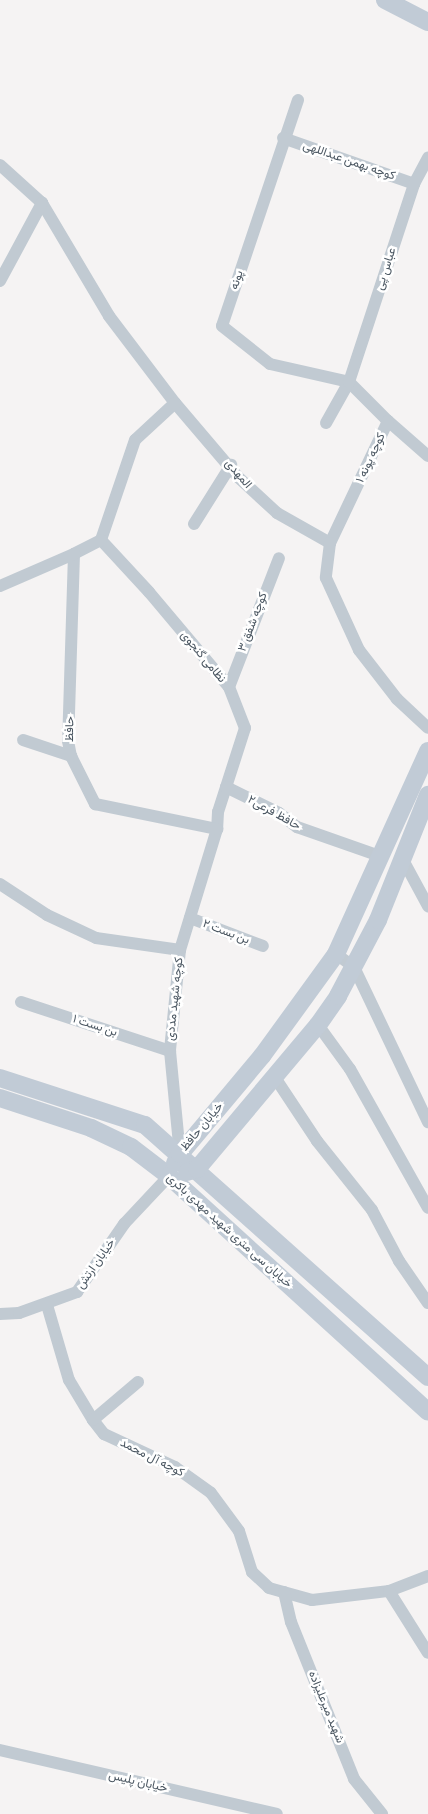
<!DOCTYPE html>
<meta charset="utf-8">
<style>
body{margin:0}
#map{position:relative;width:428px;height:1814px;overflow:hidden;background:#f5f3f3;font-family:"Fira Sans Condensed",Vazirmatn,sans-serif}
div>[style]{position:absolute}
.street>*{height:12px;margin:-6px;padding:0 6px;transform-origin:6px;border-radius:6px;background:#c1cad2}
.secondary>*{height:18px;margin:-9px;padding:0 9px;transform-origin:9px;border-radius:9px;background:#c1cbd6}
span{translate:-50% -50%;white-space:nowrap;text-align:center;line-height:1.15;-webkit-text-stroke:5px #fff;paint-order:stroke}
.street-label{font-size:12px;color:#4a5661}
</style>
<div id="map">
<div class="street">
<i style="left:298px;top:100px;width:238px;rotate:108.6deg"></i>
<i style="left:222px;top:326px;width:61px;rotate:38.4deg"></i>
<i style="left:270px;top:364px;width:81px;rotate:12.8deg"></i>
<i style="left:283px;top:138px;width:139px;rotate:19.3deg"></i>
<i style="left:0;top:165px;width:57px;rotate:42.1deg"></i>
<i style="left:42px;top:203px;width:131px;rotate:59.3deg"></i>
<i style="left:109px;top:316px;width:109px;rotate:52.8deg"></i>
<i style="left:175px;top:403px;width:97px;rotate:49.6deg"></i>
<i style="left:238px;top:477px;width:53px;rotate:42.7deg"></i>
<i style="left:277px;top:513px;width:61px;rotate:29.5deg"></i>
<i style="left:0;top:281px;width:89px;rotate:-61.7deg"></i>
<i style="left:349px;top:382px;width:55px;rotate:45deg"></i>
<i style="left:175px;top:403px;width:54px;rotate:137.2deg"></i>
<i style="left:135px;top:440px;width:106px;rotate:108.8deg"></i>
<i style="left:101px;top:540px;width:71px;rotate:47.3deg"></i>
<i style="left:149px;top:592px;width:124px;rotate:49.9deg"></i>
<i style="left:229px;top:687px;width:44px;rotate:68.7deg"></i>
<i style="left:245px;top:728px;width:88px;rotate:107.8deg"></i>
<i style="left:218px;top:812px;width:17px;rotate:93deg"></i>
<i style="left:217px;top:829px;width:127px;rotate:107deg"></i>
<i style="left:326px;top:423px;width:47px;rotate:-60.7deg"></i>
<i style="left:349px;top:382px;width:208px;rotate:-71.8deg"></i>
<i style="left:414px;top:184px;width:30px;rotate:-62deg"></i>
<i style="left:428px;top:456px;width:53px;rotate:-138.8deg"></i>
<i style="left:388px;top:421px;width:135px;rotate:115.4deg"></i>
<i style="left:330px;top:543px;width:35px;rotate:97deg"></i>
<i style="left:326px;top:578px;width:79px;rotate:65.4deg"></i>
<i style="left:359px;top:650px;width:62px;rotate:52.2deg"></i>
<i style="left:397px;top:699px;width:42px;rotate:43.1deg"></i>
<i style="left:194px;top:524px;width:70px;rotate:-57.9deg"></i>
<i style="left:101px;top:540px;width:30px;rotate:153deg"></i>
<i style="left:74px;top:554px;width:187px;rotate:91.8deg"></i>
<i style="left:68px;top:741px;width:15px;rotate:79deg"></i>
<i style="left:71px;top:756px;width:54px;rotate:63.4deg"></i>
<i style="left:95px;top:804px;width:125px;rotate:11.6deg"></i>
<i style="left:0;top:586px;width:81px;rotate:-23.4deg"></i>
<i style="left:229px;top:687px;width:138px;rotate:-68.8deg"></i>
<i style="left:23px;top:740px;width:51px;rotate:18.4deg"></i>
<i style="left:226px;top:787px;width:59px;rotate:26.1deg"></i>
<i style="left:279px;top:813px;width:23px;rotate:38deg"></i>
<i style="left:297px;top:827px;width:88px;rotate:19.3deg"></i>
<i style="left:402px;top:858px;width:55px;rotate:61.6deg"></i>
<i style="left:0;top:884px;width:56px;rotate:33.4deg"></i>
<i style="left:47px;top:915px;width:54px;rotate:25.1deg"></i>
<i style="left:96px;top:938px;width:85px;rotate:8.1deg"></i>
<i style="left:180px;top:950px;width:101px;rotate:95.7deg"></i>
<i style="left:170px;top:1051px;width:103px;rotate:84.5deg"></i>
<i style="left:190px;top:918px;width:78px;rotate:21deg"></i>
<i style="left:336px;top:954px;width:22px;rotate:36deg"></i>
<i style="left:354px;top:967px;width:172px;rotate:64.5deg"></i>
<i style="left:21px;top:1002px;width:157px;rotate:18.2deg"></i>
<i style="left:318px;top:1025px;width:54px;rotate:54deg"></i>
<i style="left:350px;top:1069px;width:159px;rotate:60.7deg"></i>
<i style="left:274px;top:1076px;width:78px;rotate:56.5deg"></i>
<i style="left:317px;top:1141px;width:88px;rotate:51.4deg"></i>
<i style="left:372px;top:1210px;width:58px;rotate:62.1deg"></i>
<i style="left:399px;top:1261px;width:51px;rotate:55.4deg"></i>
<i style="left:47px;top:1305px;width:78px;rotate:73.7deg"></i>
<i style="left:69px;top:1380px;width:47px;rotate:59deg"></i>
<i style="left:93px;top:1420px;width:18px;rotate:52deg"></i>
<i style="left:104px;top:1434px;width:78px;rotate:24.9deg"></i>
<i style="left:175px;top:1467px;width:44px;rotate:35.8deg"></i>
<i style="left:211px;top:1493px;width:47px;rotate:53.6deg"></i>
<i style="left:239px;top:1531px;width:43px;rotate:72.4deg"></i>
<i style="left:252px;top:1572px;width:23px;rotate:43deg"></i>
<i style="left:269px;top:1588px;width:45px;rotate:15.6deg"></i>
<i style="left:312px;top:1600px;width:78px;rotate:-6.7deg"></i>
<i style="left:389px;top:1591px;width:42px;rotate:-21deg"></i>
<i style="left:0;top:1314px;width:19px;rotate:-3deg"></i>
<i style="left:19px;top:1313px;width:62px;rotate:-19.9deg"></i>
<i style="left:77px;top:1292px;width:83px;rotate:-55.3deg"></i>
<i style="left:124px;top:1224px;width:66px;rotate:-46.8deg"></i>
<i style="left:93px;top:1420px;width:59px;rotate:-40.2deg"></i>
<i style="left:389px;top:1591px;width:73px;rotate:57.8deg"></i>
<i style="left:284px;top:1592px;width:31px;rotate:77deg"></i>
<i style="left:291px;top:1622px;width:169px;rotate:68.1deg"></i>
<i style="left:354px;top:1779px;width:45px;rotate:51.3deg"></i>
<i style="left:0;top:1750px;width:284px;rotate:13deg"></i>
</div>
<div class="secondary">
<i style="left:385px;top:0;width:48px;rotate:27.1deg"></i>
<i style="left:0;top:1078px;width:152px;rotate:18deg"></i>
<i style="left:145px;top:1125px;width:379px;rotate:41.7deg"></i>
<i style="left:0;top:1098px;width:96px;rotate:18.2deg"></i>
<i style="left:91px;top:1128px;width:44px;rotate:25.4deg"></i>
<i style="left:131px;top:1147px;width:48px;rotate:37.3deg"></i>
<i style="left:169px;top:1176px;width:350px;rotate:42.3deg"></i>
<i style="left:175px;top:1163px;width:10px;rotate:-61deg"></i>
<i style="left:180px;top:1154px;width:128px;rotate:-50.1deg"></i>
<i style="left:262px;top:1056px;width:126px;rotate:-54deg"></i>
<i style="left:336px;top:954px;width:223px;rotate:-65.6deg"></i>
<i style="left:187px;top:1172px;width:10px;rotate:-17deg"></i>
<i style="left:197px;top:1169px;width:188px;rotate:-50deg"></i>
<i style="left:318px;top:1025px;width:35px;rotate:-55deg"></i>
<i style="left:338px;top:996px;width:86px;rotate:-62.2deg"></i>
<i style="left:378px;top:920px;width:135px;rotate:-68.2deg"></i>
</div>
<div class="street-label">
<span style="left:349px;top:161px;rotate:19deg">کوچه بهمن عبداللهی</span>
<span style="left:386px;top:269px;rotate:-72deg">عباس پی</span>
<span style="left:237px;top:280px;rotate:-72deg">پونه</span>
<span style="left:371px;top:458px;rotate:-65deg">کوچه پونه ۱</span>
<span style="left:238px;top:474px;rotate:49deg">المهدی</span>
<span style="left:253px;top:622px;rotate:-69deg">کوچه شفق ۳</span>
<span style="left:203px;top:657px;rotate:50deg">نظامی گنجوی</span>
<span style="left:70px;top:729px;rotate:-89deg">حافظ</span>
<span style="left:274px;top:813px;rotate:29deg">حافظ فرعی۲</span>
<span style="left:226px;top:932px;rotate:21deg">بن بست ۲</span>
<span style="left:175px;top:999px;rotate:-84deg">کوچه شهید مددی</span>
<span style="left:95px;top:1026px;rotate:18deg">بن بست ۱</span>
<span style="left:202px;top:1127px;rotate:-50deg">خیابان حافظ</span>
<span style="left:229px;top:1231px;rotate:42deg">خیابان سی متری شهید مهدی باکری</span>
<span style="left:96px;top:1264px;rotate:-55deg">خیابان ارتش</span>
<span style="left:152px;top:1458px;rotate:27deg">کوچه آل محمد</span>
<span style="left:326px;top:1707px;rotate:68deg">شهید میرعلیزاده</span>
<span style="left:138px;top:1782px;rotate:13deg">خیابان پلیس</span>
</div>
</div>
